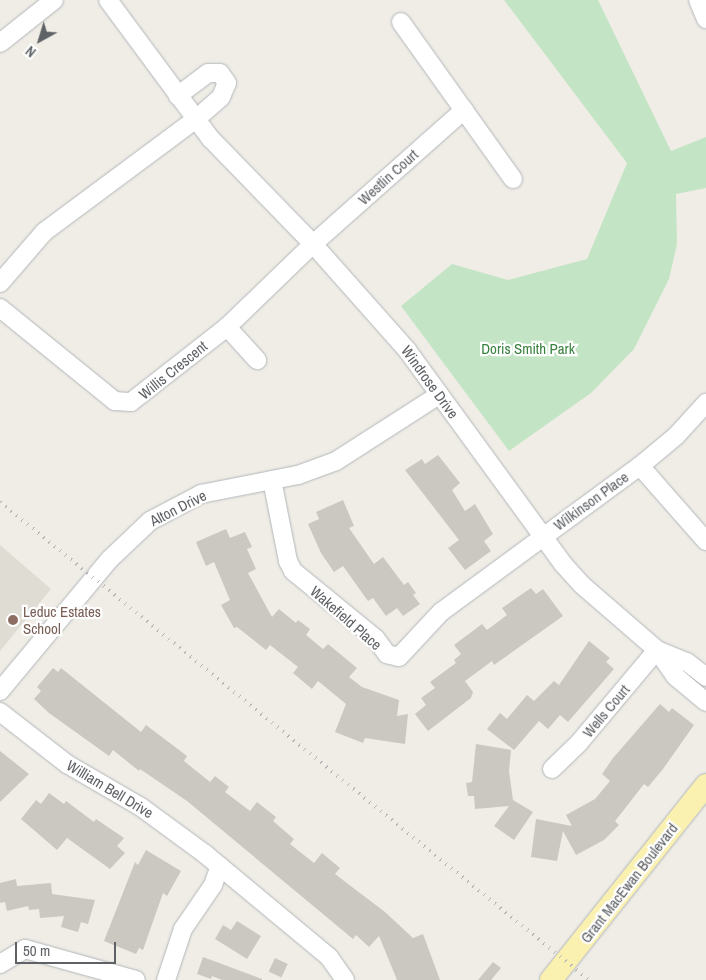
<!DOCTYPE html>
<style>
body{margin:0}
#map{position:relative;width:706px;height:980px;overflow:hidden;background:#efede6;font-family:"Archivo Narrow",sans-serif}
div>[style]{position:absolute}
.education>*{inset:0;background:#dfdcd4}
.green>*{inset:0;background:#c4e5c5}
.building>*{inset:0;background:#cbc8c2;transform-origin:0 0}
.roads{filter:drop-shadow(0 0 1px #b3b6ba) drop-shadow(0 0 1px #b3b6ba)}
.minor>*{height:18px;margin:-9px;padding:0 9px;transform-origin:9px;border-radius:9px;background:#fff}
.major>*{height:22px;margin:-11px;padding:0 11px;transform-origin:11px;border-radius:11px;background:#faf0b0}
.rail>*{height:4px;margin-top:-2px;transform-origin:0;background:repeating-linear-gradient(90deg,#b4b5b5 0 1px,transparent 0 7px)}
.dots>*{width:14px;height:14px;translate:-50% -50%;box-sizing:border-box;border:2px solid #fff;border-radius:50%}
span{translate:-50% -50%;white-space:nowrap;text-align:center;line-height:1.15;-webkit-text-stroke:4.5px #fff;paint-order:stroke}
.street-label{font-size:15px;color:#5e6165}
.park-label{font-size:15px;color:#3a813f}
.education-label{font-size:15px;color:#785e54}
.left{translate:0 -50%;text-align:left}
.north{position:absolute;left:15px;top:15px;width:50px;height:50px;-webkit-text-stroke:4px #fff;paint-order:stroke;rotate:219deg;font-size:14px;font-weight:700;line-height:20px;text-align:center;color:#5e6165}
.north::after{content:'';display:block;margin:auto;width:18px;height:22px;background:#5e6165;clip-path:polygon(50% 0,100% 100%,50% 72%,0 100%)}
.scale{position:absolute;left:15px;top:942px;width:101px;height:22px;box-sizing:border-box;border:2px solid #5e6165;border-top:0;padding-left:6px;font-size:15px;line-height:18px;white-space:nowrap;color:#5e6165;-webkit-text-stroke:4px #fff;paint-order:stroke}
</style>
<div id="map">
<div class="education">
<i style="clip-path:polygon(0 545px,51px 589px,0 651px)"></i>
</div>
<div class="green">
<i style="clip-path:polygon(504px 0,598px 0,671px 151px,706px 137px,706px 188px,676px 194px,677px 244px,669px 279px,634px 349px,591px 393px,509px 451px,401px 306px,452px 264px,508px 280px,587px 259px,627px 163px)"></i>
</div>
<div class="building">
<i style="clip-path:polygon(438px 455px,460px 483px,452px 490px,465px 511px,475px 504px,493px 534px,484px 541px,491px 551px,465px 570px,448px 548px,459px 540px,405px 470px,422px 459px,425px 464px)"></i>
<i style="clip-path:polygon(343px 500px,354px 526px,349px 528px,374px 564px,383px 557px,404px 585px,408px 582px,416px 593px,413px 595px,420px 604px,403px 616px,397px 608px,386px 616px,373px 598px,368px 601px,343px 566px,334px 572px,321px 553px,308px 524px,319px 519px,316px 512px)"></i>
<i style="clip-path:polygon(226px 529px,230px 538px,245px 532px,252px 547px,247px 549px,256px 569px,248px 573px,272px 617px,279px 609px,296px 623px,298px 620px,310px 629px,306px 635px,323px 649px,328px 644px,357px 668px,349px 677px,362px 687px,399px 700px,397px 716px,408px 714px,405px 744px,365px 738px,363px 743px,335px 732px,346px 704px,318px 681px,312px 689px,293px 673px,298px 667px,270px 645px,266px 650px,237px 627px,234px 628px,221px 605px,230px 600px,214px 562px,206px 566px,196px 542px)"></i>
<i style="clip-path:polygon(531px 588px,536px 594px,543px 589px,563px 616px,494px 665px,492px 661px,465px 681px,473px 692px,471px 698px,428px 731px,415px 714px,426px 705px,421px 698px,435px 688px,430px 682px,456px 663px,454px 660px,461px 654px,454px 645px,482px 624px,487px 630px,507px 615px,502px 608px)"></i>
<i style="clip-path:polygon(589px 641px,610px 658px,606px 662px,614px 669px,568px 722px,560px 715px,548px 729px,539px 721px,514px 750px,487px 729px,500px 713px,507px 719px,527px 695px,534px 701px,554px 681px,559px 685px)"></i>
<i style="clip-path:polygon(53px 668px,58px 672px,61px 668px,141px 732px,146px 725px,187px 756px,184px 761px,210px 782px,215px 776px,229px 787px,225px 792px,250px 811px,257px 802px,276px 817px,273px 821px,294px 839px,290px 844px,314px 863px,322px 853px,340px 868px,335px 874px,385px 912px,413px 938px,423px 934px,440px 980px,397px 980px,379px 936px,369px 947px,356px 935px,353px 939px,187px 801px,140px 769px,139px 771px,113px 750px,109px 756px,49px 713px,34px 699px,41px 691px,37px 687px)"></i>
<i style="clip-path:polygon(660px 704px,669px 712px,672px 708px,694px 725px,663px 769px,648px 787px,644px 784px,623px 811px,615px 821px,619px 825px,604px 840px,576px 855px,563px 831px,557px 861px,531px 857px,536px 819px,572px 826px,566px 815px,595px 799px,610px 781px,602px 774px,613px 758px)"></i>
<i style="clip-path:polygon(476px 744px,511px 750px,509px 771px,513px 800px,533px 812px,514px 840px,494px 826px,509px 806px,475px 809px,474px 796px,468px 796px,466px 783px,472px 782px)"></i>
<i style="clip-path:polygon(0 751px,29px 774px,0 802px)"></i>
<i style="clip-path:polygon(49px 793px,64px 804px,66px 801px,94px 822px,96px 819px,124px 838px,117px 846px,125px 853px,110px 869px,67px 838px,57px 850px,21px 819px,36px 800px,41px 804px)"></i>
<i style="clip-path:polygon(146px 850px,181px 871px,167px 896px,163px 893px,143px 950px,139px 948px,136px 954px,104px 941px,135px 862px,138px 865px)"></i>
<i style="clip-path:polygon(16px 879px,17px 886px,51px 883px,52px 894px,95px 900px,88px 924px,81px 922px,78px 932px,61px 927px,64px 916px,40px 918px,39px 909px,29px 910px,28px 906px,7px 911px,5px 902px,0 903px,0 883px)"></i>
<i style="clip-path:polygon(237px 921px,261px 936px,247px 959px,215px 939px,223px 925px,231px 930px)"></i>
<i style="clip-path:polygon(203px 957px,262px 979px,262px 980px,222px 980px,212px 976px,211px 979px,197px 974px)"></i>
<i style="left:275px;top:958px;width:14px;height:15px;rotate:25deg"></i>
<i style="clip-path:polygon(493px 962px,501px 968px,491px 980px,478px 980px)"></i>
</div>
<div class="roads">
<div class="minor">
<i style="left:108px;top:0;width:173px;rotate:53.5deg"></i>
<i style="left:211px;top:139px;width:146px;rotate:45.8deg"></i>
<i style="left:313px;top:244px;width:142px;rotate:48.4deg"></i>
<i style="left:407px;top:350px;width:265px;rotate:53.9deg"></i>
<i style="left:563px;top:564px;width:28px;rotate:48deg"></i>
<i style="left:582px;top:585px;width:99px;rotate:40.9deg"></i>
<i style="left:657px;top:650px;width:32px;rotate:55deg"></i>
<i style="left:675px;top:676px;width:40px;rotate:40deg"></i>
<i style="left:698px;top:0;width:21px;rotate:67deg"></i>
<i style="left:401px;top:22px;width:193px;rotate:54.5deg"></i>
<i style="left:0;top:43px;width:69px;rotate:-38.5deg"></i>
<i style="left:0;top:283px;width:67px;rotate:-49.2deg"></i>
<i style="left:44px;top:232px;width:189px;rotate:-36.6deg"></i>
<i style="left:196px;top:119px;width:33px;rotate:-41deg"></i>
<i style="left:221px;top:97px;width:15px;rotate:-67deg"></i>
<i style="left:227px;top:83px;width:12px;rotate:-125deg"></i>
<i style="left:220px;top:73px;width:12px;rotate:180deg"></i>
<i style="left:208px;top:73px;width:38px;rotate:143deg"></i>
<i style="left:0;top:308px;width:148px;rotate:39deg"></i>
<i style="left:115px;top:401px;width:16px;rotate:4deg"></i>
<i style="left:131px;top:402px;width:122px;rotate:-38deg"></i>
<i style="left:227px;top:327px;width:120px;rotate:-44deg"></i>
<i style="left:313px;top:244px;width:202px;rotate:-41.6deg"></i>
<i style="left:227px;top:327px;width:45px;rotate:47.7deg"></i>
<i style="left:640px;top:466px;width:100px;rotate:48.7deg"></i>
<i style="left:272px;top:480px;width:83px;rotate:78.8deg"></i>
<i style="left:288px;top:561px;width:11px;rotate:63deg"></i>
<i style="left:293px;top:571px;width:107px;rotate:39.3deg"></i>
<i style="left:376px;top:639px;width:19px;rotate:54deg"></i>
<i style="left:387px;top:654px;width:12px;rotate:14deg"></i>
<i style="left:399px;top:657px;width:62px;rotate:-47deg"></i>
<i style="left:441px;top:612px;width:247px;rotate:-36.3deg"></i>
<i style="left:640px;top:466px;width:47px;rotate:-39.8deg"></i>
<i style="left:676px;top:436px;width:45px;rotate:-47.7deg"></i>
<i style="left:657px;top:650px;width:32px;rotate:22deg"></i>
<i style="left:687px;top:662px;width:24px;rotate:38deg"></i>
<i style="left:0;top:691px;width:172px;rotate:-50.2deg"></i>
<i style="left:110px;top:559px;width:55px;rotate:-43.5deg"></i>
<i style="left:150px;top:521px;width:58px;rotate:-27.9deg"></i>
<i style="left:201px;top:494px;width:99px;rotate:-11.1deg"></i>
<i style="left:298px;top:475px;width:40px;rotate:-20.2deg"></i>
<i style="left:336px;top:461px;width:122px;rotate:-32.7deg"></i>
<i style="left:0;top:712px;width:85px;rotate:37.8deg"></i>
<i style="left:67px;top:764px;width:86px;rotate:30.2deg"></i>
<i style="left:141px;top:807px;width:79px;rotate:36.3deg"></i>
<i style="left:205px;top:854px;width:161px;rotate:39.7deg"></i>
<i style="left:329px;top:957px;width:28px;rotate:55deg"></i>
<i style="left:552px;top:769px;width:36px;rotate:-44deg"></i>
<i style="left:578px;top:744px;width:123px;rotate:-50deg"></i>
<i style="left:0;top:964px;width:29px;rotate:-31deg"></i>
<i style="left:25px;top:949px;width:115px;rotate:15.6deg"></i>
<i style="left:166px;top:980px;width:54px;rotate:-71.6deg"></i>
<i style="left:183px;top:929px;width:53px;rotate:-55.7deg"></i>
<i style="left:213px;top:885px;width:20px;rotate:-70deg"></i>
</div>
<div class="major">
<i style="left:551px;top:980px;width:249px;rotate:-51.5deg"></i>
</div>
</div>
<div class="rail">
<i style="left:0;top:502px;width:759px;rotate:39.06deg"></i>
</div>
<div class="dots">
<i style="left:13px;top:620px;background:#8d6e63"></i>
</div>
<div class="street-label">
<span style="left:388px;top:177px;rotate:-42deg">Westlin Court</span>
<span style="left:173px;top:370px;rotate:-39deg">Willis Crescent</span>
<span style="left:430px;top:382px;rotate:54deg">Windrose Drive</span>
<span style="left:591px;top:501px;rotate:-36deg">Wilkinson Place</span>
<span style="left:178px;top:508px;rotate:-27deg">Alton Drive</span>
<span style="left:346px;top:618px;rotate:41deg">Wakefield Place</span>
<span style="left:606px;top:711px;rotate:-50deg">Wells Court</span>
<span style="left:110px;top:789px;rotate:31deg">William Bell Drive</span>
<span style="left:629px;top:883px;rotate:-52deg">Grant MacEwan Boulevard</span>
</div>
<div class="park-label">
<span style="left:528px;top:349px">Doris Smith Park</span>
</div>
<div class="education-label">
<span class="left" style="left:23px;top:620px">Leduc Estates<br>School</span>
</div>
<div class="north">N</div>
<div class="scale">50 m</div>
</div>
